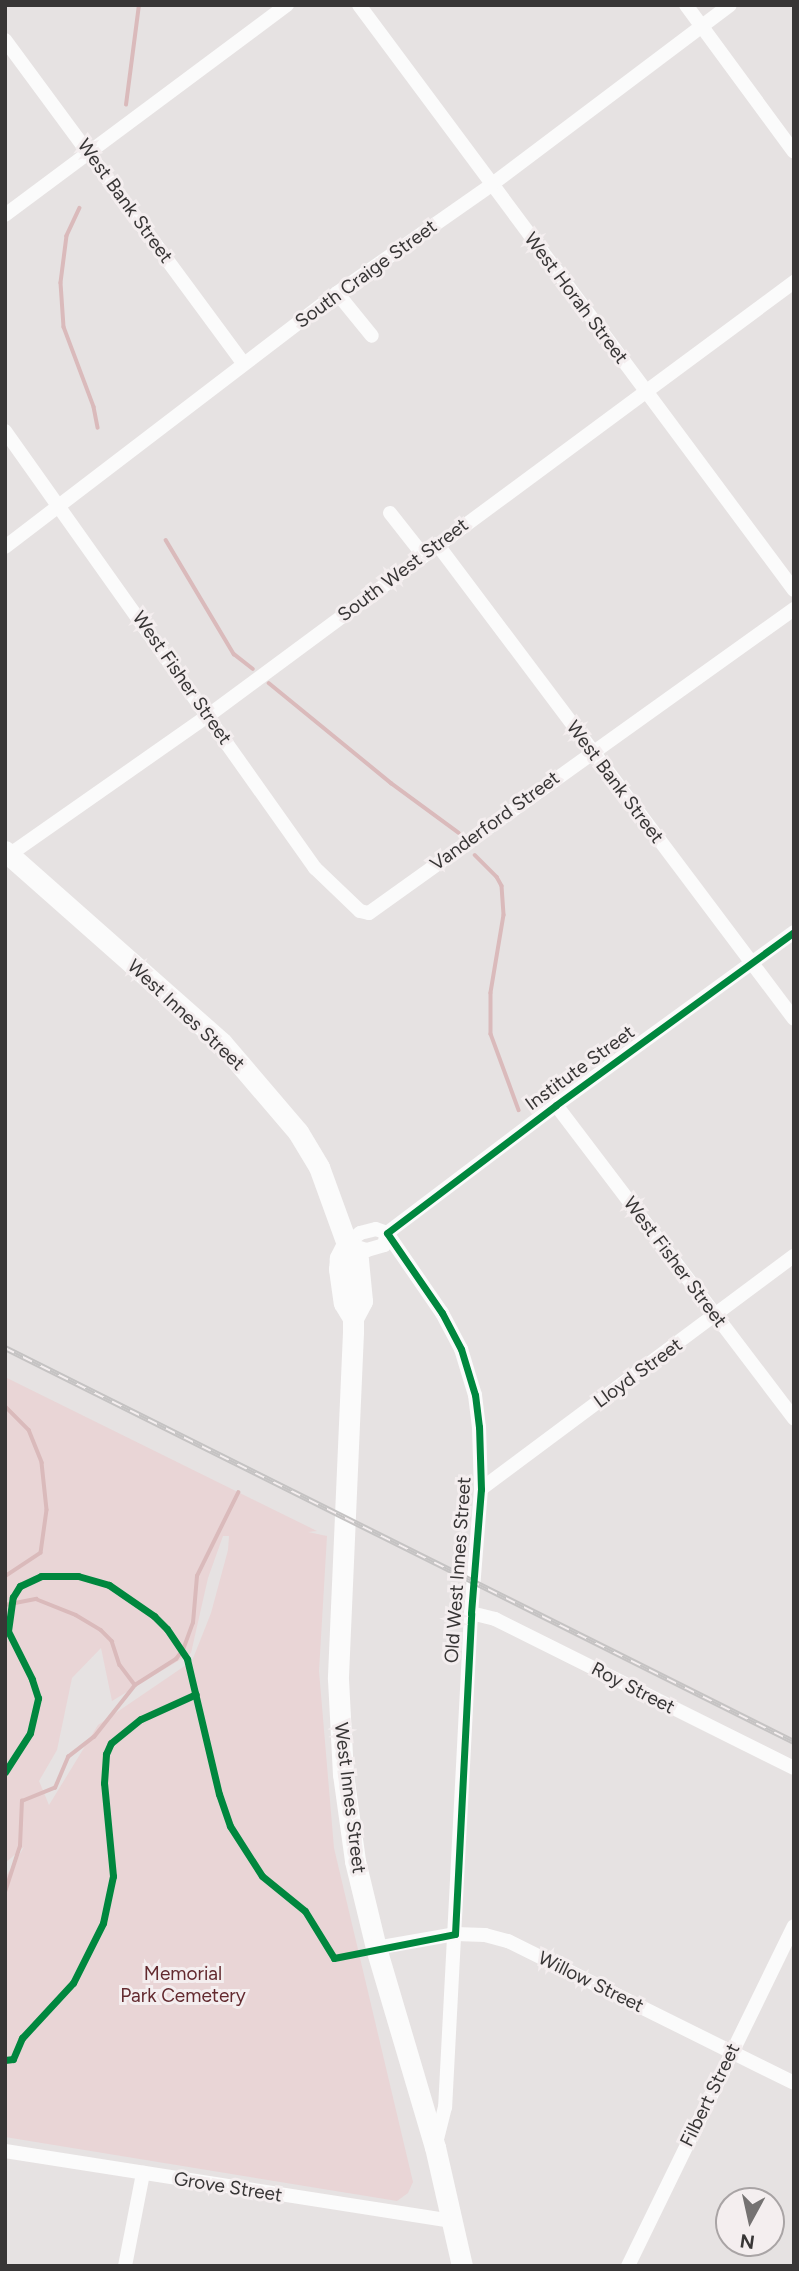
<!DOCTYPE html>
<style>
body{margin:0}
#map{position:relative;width:799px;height:2271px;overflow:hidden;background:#e6e2e2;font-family:Figtree,sans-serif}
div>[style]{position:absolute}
.green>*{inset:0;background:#e9d5d6}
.stream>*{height:3.5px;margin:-1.75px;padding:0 1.75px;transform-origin:1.75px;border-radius:1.75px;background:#dababb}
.minor>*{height:14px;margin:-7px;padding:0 7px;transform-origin:7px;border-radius:7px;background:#fbfbfb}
.primary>*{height:21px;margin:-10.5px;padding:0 10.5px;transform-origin:10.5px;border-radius:10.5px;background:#fbfbfb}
.rail>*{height:6px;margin-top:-3px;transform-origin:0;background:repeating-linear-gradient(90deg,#f4eeef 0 10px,#c5c3c3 0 20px);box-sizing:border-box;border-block:2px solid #c5c3c3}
.cycleway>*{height:7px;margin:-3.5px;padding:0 3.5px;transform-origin:3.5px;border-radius:3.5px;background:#00873e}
span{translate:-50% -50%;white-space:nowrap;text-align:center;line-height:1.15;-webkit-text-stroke:6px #f4eeef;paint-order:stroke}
.street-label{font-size:19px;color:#383636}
.park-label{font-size:19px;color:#632a2f}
.frame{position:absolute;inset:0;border:7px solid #383636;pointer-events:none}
.north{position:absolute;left:715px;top:2187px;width:70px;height:70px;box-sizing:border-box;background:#f4eeef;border:2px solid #a9a4a5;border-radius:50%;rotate:188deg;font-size:19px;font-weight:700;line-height:28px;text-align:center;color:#383636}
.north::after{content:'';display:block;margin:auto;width:24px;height:32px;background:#757272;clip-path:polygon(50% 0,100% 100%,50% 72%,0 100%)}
</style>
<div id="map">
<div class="green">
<i style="clip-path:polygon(evenodd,5px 1377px,317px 1531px,308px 1532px,327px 1536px,319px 1671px,334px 1848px,413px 2182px,408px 2193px,397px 2201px,5px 2137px,5px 1878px,24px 1847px,5px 1863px,5px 1377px,223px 1536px,229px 1536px,228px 1550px,211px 1613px,192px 1661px,98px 1725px,49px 1805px,39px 1781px,57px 1750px,72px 1678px,101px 1648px,112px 1701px,191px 1653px,208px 1578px,223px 1536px)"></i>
</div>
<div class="stream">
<i style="left:126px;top:105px;width:101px;rotate:-82.6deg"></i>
<i style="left:80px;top:208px;width:31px;rotate:115deg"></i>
<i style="left:67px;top:236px;width:47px;rotate:97.3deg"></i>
<i style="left:61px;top:283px;width:44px;rotate:86.1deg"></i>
<i style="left:64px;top:327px;width:85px;rotate:69.4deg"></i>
<i style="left:94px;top:407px;width:21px;rotate:79deg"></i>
<i style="left:166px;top:540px;width:133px;rotate:59.2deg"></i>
<i style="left:234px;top:654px;width:24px;rotate:38deg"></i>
<i style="left:269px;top:683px;width:158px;rotate:39.3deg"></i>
<i style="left:391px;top:783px;width:84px;rotate:36.3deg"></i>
<i style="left:475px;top:855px;width:31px;rotate:45deg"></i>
<i style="left:497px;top:877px;width:10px;rotate:61deg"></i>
<i style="left:502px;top:886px;width:29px;rotate:86deg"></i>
<i style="left:504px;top:915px;width:79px;rotate:99.5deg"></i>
<i style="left:491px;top:993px;width:41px;rotate:90deg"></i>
<i style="left:491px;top:1034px;width:81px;rotate:69.8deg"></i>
<i style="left:5px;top:1406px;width:34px;rotate:45deg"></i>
<i style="left:29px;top:1430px;width:35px;rotate:68deg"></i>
<i style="left:42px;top:1463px;width:47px;rotate:83.9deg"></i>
<i style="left:47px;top:1510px;width:43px;rotate:97.9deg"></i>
<i style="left:41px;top:1553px;width:43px;rotate:146.3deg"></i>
<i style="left:5px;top:1605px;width:32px;rotate:-11deg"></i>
<i style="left:36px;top:1599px;width:43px;rotate:21.8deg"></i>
<i style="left:76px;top:1615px;width:29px;rotate:31deg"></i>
<i style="left:101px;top:1630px;width:16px;rotate:45deg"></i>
<i style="left:112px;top:1641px;width:25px;rotate:72deg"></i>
<i style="left:120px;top:1665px;width:25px;rotate:53deg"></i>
<i style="left:5px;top:1892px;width:48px;rotate:-71.9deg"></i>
<i style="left:20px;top:1846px;width:45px;rotate:-87.5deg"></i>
<i style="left:22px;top:1801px;width:35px;rotate:-22deg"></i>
<i style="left:55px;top:1788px;width:34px;rotate:-67deg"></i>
<i style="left:68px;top:1757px;width:33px;rotate:-38deg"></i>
<i style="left:94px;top:1737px;width:66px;rotate:-51.7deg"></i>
<i style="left:135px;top:1685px;width:49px;rotate:-32.4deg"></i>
<i style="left:176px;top:1659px;width:11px;rotate:-52deg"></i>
<i style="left:183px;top:1650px;width:29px;rotate:-70deg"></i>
<i style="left:193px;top:1623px;width:47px;rotate:-85.1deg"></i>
<i style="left:197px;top:1576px;width:93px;rotate:-63.7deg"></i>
</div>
<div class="minor">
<i style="left:359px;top:5px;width:729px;rotate:53.37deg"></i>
<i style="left:686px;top:5px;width:182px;rotate:53.7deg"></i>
<i style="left:5px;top:40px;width:401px;rotate:53.6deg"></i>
<i style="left:5px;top:215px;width:352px;rotate:-36.7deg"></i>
<i style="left:337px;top:293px;width:55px;rotate:50.9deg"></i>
<i style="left:5px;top:431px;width:536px;rotate:54.65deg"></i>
<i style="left:315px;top:868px;width:62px;rotate:43.7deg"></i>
<i style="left:360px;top:911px;width:9px;rotate:13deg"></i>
<i style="left:369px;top:913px;width:523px;rotate:-35.58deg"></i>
<i style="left:390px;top:513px;width:53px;rotate:51.8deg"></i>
<i style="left:437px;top:544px;width:594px;rotate:53.07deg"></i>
<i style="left:5px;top:547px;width:418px;rotate:-37.4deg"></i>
<i style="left:337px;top:293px;width:188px;rotate:-35deg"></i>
<i style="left:491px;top:185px;width:299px;rotate:-37deg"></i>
<i style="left:9px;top:855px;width:244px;rotate:-35deg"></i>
<i style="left:209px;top:715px;width:728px;rotate:-36.51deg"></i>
<i style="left:556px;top:1105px;width:394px;rotate:52.8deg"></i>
<i style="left:387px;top:1233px;width:97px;rotate:55.5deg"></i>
<i style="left:442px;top:1313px;width:41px;rotate:62.2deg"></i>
<i style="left:461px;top:1349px;width:48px;rotate:73.1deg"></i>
<i style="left:475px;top:1395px;width:32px;rotate:83deg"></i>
<i style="left:479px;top:1427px;width:62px;rotate:88.2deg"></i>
<i style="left:481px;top:1489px;width:124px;rotate:94.6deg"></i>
<i style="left:471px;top:1613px;width:495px;rotate:93deg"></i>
<i style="left:445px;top:2107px;width:37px;rotate:104deg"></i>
<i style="left:347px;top:1244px;width:21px;rotate:17deg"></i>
<i style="left:367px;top:1250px;width:18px;rotate:-16deg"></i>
<i style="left:384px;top:1245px;width:12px;rotate:-76deg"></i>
<i style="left:387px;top:1233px;width:212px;rotate:-37.1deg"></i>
<i style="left:556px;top:1105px;width:294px;rotate:-36deg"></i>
<i style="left:347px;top:1244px;width:17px;rotate:-40deg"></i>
<i style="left:360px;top:1233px;width:16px;rotate:-14deg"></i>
<i style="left:376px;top:1229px;width:12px;rotate:20deg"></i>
<i style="left:481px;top:1489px;width:390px;rotate:-36.7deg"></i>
<i style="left:471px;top:1613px;width:25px;rotate:14deg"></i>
<i style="left:495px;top:1619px;width:334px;rotate:26.5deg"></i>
<i style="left:376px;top:1948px;width:80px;rotate:-10deg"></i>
<i style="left:455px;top:1934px;width:30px;rotate:2deg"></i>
<i style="left:485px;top:1935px;width:24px;rotate:15deg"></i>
<i style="left:508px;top:1941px;width:319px;rotate:26.4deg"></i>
<i style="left:5px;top:2151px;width:451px;rotate:8.9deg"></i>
<i style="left:125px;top:2266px;width:95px;rotate:-79deg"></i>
<i style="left:628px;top:2266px;width:378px;rotate:-64deg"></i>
</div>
<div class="primary">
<i style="left:5px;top:851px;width:290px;rotate:41.5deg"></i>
<i style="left:222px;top:1043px;width:117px;rotate:49.5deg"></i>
<i style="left:298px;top:1132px;width:41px;rotate:59deg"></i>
<i style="left:319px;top:1167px;width:82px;rotate:70deg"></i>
<i style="left:347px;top:1244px;width:19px;rotate:55deg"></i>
<i style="left:358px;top:1260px;width:41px;rotate:84.4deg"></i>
<i style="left:362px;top:1301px;width:19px;rotate:118deg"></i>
<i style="left:347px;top:1244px;width:16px;rotate:117deg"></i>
<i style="left:340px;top:1258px;width:11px;rotate:95deg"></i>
<i style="left:339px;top:1269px;width:34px;rotate:82deg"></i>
<i style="left:344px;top:1303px;width:17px;rotate:59deg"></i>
<i style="left:353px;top:1318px;width:14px;rotate:90deg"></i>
<i style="left:353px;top:1332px;width:347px;rotate:92.5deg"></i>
<i style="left:338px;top:1679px;width:95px;rotate:87deg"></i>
<i style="left:343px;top:1774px;width:88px;rotate:82.1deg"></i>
<i style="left:355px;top:1861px;width:89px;rotate:76.4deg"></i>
<i style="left:376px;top:1948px;width:208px;rotate:73.5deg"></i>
<i style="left:435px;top:2147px;width:122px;rotate:77.2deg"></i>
</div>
<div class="rail">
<i style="left:5px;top:1348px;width:882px;rotate:26.54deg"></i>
</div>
<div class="cycleway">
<i style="left:5px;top:1772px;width:46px;rotate:-57.3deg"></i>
<i style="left:30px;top:1733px;width:36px;rotate:-77deg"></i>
<i style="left:38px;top:1698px;width:20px;rotate:-108deg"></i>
<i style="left:32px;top:1679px;width:54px;rotate:-116.6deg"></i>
<i style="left:8px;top:1631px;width:34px;rotate:-82deg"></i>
<i style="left:13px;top:1597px;width:13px;rotate:-58deg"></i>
<i style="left:20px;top:1586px;width:23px;rotate:-25deg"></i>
<i style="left:41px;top:1576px;width:37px"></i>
<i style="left:78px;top:1576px;width:32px;rotate:16deg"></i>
<i style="left:109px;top:1585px;width:55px;rotate:34.6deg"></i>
<i style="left:154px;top:1616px;width:18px;rotate:45deg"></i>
<i style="left:167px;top:1629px;width:36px;rotate:56deg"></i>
<i style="left:187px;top:1659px;width:139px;rotate:76.7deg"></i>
<i style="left:219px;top:1794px;width:34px;rotate:71deg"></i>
<i style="left:230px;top:1826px;width:59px;rotate:57.4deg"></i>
<i style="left:262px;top:1876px;width:55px;rotate:39.1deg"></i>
<i style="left:305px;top:1911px;width:55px;rotate:58.3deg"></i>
<i style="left:334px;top:1958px;width:123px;rotate:-11.2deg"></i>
<i style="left:455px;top:1934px;width:321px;rotate:-87.1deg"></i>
<i style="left:471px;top:1613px;width:124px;rotate:-85.4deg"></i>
<i style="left:481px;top:1489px;width:62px;rotate:-91.8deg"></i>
<i style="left:479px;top:1427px;width:32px;rotate:-97deg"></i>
<i style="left:475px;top:1395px;width:48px;rotate:-106.9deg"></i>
<i style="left:461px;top:1349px;width:41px;rotate:-117.8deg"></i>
<i style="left:442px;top:1313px;width:97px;rotate:-124.5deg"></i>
<i style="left:387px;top:1233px;width:212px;rotate:-37.1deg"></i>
<i style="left:556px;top:1105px;width:294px;rotate:-36deg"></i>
<i style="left:5px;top:2060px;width:8px;rotate:-7deg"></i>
<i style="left:13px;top:2059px;width:23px;rotate:-67deg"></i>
<i style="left:22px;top:2038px;width:75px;rotate:-47.2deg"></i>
<i style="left:73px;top:1983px;width:67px;rotate:-63.4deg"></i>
<i style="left:103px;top:1923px;width:48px;rotate:-78deg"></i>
<i style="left:113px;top:1876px;width:93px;rotate:-95.5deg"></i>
<i style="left:104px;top:1783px;width:29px;rotate:-86deg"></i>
<i style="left:106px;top:1754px;width:12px;rotate:-66deg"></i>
<i style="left:111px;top:1743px;width:38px;rotate:-39deg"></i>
<i style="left:141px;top:1719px;width:60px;rotate:-24.4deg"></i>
</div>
<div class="street-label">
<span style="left:125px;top:201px;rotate:54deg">West Bank Street</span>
<span style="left:366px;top:274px;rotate:-36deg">South Craige Street</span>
<span style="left:576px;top:298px;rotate:53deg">West Horah Street</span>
<span style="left:403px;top:570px;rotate:-37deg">South West Street</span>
<span style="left:182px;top:678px;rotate:55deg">West Fisher Street</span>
<span style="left:615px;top:782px;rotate:53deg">West Bank Street</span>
<span style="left:495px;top:821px;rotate:-36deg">Vanderford Street</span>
<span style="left:186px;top:1015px;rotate:43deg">West Innes Street</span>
<span style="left:580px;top:1068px;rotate:-36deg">Institute Street</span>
<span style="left:675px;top:1262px;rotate:53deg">West Fisher Street</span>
<span style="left:638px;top:1373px;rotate:-36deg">Lloyd Street</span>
<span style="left:458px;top:1570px;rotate:-86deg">Old West Innes Street</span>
<span style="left:633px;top:1688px;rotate:27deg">Roy Street</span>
<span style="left:350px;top:1798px;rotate:83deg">West Innes Street</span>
<span style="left:591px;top:1982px;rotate:26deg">Willow Street</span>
<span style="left:710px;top:2095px;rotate:-64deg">Filbert Street</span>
<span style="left:228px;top:2187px;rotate:9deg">Grove Street</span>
</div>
<div class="park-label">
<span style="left:183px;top:1985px">Memorial<br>Park Cemetery</span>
</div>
<div class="frame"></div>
<div class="north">N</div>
</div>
